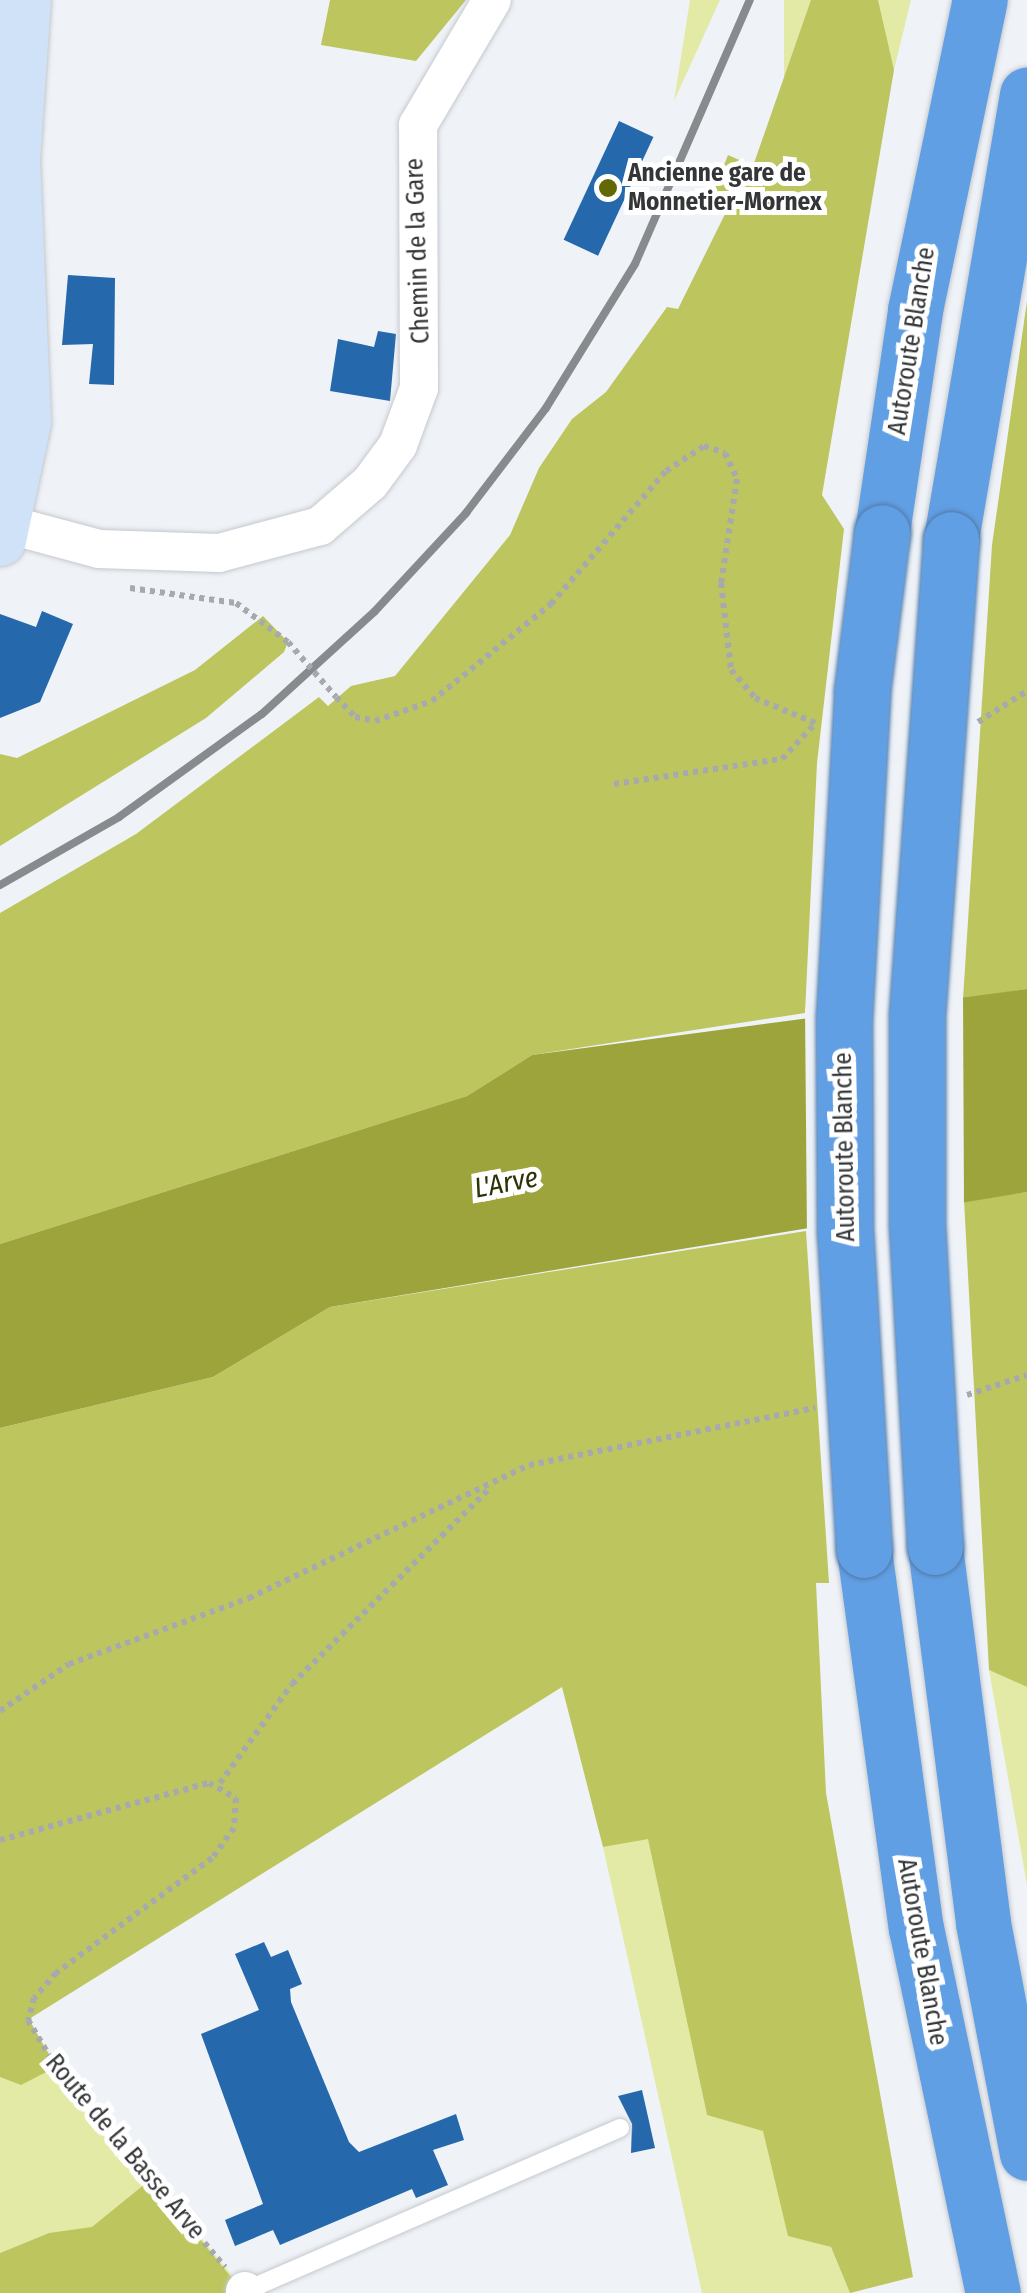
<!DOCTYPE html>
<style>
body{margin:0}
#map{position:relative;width:1027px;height:2293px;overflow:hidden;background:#eff3f8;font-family:"Fira Sans Condensed",sans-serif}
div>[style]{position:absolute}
.green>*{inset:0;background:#e3eaa6;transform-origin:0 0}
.forest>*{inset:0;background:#bdc55e}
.water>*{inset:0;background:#9da43b}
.pier>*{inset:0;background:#eff3f8}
.building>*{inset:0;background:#2568ac;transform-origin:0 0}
.path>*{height:6px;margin-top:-3px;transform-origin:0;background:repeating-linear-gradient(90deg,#a6a9ad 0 5px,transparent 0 10px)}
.roads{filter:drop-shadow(0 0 2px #c5c9ce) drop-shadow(0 0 2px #c5c9ce)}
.lane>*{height:18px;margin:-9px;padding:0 9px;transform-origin:9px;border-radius:9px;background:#fff}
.street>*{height:38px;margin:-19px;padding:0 19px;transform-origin:19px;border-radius:19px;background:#fff}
.secondary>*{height:52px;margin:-26px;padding:0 26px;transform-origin:26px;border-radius:26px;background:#d0e2f7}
.highway>*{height:55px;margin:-27.5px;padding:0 27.5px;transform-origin:27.5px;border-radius:27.5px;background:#619fe4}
.rail>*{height:8px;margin:-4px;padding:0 4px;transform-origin:4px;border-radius:4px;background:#888b8e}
.path-bridge>*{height:6px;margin-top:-3px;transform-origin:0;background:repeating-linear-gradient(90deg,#a6a9ad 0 5px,transparent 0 10px)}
.bridges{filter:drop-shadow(0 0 2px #517aa7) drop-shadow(0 0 2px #517aa7)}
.highway-bridge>*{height:55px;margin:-27.5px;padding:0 27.5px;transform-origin:27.5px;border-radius:27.5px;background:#619fe4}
.dots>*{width:28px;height:28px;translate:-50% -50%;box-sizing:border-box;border:5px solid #fff;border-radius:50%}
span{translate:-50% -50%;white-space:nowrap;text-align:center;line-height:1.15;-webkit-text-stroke:10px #fff;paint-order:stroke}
.poi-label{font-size:25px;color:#333537;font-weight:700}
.left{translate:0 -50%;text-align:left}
.street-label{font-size:25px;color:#333537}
.water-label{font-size:28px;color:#2f3205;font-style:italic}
</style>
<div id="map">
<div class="green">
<i style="clip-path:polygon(690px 0,720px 0,674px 101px)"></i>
<i style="left:784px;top:0;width:27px;height:165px"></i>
<i style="clip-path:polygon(878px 0,911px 0,894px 70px,882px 32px)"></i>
<i style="clip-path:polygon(989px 1670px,1027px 1687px,1027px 1885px)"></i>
<i style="clip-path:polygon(648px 1838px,707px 2115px,763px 2130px,788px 2235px,831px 2247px,850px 2293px,702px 2293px,603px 1847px)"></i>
<i style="clip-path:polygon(0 1930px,33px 2033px,245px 2291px,49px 2233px,0 2253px)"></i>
</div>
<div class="forest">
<i style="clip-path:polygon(330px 0,466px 0,416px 61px,321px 45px)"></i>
<i style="clip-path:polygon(811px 0,878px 0,894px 70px,822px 495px,844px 529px,817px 763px,805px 1013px,532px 1055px,467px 1096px,0 1244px,0 913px,136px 834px,319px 697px,328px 706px,351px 686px,395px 676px,510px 535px,539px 468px,572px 419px,606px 392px,667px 307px,678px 309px,729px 206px,712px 196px,728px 155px,753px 166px)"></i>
<i style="clip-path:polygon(1027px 301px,1027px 989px,963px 999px,992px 545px)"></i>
<i style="clip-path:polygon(263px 616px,288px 642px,284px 652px,206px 718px,0 846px,0 754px,17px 758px,195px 670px)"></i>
<i style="clip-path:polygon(1027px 1192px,1027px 1687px,989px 1670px,964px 1200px)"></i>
<i style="clip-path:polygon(806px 1231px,829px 1583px,816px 1583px,826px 1793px,913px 2277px,850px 2293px,831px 2247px,788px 2236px,763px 2131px,707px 2115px,648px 1839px,603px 1847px,562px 1687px,29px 2019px,56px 2067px,21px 2085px,0 2077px,0 1428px,213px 1377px,330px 1307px)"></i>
<i style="clip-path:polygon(151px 2179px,244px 2293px,0 2293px,0 2253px,49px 2233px,92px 2227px)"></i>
</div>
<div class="water">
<i style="clip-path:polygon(1027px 989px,1027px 1192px,330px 1307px,213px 1377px,0 1428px,0 1244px,467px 1096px,532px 1055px)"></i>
</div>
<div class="pier">
<i style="clip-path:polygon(963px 994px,964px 1206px,807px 1236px,805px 1008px)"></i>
</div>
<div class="building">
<i style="left:619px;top:121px;width:38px;height:131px;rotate:25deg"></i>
<i style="clip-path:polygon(68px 275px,115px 278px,114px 385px,89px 384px,93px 344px,62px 345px)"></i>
<i style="clip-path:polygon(378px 331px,396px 334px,390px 401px,330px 391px,338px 339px,374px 347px)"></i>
<i style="clip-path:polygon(42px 611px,73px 624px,40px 702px,0 718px,0 614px,36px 627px)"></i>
<i style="clip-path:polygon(264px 1942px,271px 1957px,288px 1950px,302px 1984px,290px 1989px,291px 2002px,349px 2142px,359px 2152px,456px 2114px,464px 2140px,433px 2150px,448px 2185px,416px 2198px,412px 2189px,280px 2245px,273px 2230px,235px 2246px,225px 2220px,263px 2204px,201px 2034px,259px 2010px,235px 1954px)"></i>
<i style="clip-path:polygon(642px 2090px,655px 2148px,631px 2153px,632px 2124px,618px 2096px)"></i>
</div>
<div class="path">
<i style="left:130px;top:588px;width:107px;rotate:8.1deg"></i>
<i style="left:236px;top:603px;width:65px;rotate:36.9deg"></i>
<i style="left:336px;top:697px;width:28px;rotate:46deg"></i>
<i style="left:355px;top:717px;width:20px;rotate:11deg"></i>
<i style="left:375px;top:721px;width:60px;rotate:-19.3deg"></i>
<i style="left:432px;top:701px;width:154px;rotate:-39.2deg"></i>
<i style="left:551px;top:604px;width:176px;rotate:-49.2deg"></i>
<i style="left:666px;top:471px;width:45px;rotate:-33.3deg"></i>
<i style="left:704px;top:446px;width:22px;rotate:18deg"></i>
<i style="left:725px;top:453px;width:29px;rotate:65deg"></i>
<i style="left:737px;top:479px;width:105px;rotate:98.7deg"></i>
<i style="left:721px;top:583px;width:88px;rotate:83.4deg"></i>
<i style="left:731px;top:670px;width:37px;rotate:49deg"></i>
<i style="left:755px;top:698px;width:68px;rotate:22.4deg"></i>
<i style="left:978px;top:722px;width:58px;rotate:-32.3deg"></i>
<i style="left:614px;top:784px;width:170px;rotate:-8.5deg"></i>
<i style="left:782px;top:759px;width:48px;rotate:-46.7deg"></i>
<i style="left:967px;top:1395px;width:63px;rotate:-18.4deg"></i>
<i style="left:0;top:1711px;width:83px;rotate:-34.3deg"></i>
<i style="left:69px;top:1664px;width:192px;rotate:-20.1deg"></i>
<i style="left:249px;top:1598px;width:310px;rotate:-25.4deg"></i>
<i style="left:529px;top:1465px;width:292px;rotate:-11.3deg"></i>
<i style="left:220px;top:1783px;width:122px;rotate:-54deg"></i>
<i style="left:292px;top:1684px;width:276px;rotate:-44.7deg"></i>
<i style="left:0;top:1840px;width:217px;rotate:-15.3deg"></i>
<i style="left:209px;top:1783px;width:31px;rotate:29deg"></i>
<i style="left:236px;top:1798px;width:30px;rotate:94deg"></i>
<i style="left:234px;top:1828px;width:37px;rotate:126deg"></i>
<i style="left:212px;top:1858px;width:194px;rotate:143.6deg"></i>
<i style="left:56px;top:1973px;width:33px;rotate:131deg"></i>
<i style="left:34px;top:1998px;width:23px;rotate:105deg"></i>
<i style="left:28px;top:2020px;width:55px;rotate:59.2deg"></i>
<i style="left:56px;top:2067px;width:262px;rotate:49.8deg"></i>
</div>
<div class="roads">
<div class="lane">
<i style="left:245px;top:2291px;width:409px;rotate:-23.5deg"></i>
</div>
<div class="street">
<i style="left:6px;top:524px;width:96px;rotate:15deg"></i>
<i style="left:99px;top:549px;width:120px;rotate:1.9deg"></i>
<i style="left:219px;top:553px;width:105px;rotate:-15deg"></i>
<i style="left:320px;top:526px;width:66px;rotate:-40.7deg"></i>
<i style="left:370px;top:483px;width:47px;rotate:-53.6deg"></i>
<i style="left:398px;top:445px;width:61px;rotate:-69.8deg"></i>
<i style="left:419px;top:388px;width:263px;rotate:-90.2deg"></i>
<i style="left:418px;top:125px;width:145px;rotate:-59.4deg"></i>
<i style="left:245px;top:2291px;width:2px;rotate:63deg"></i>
</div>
<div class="secondary">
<i style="left:0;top:540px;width:121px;rotate:-78deg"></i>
<i style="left:25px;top:422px;width:262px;rotate:-92.4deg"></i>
<i style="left:14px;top:160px;width:160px;rotate:-86.1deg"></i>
</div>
<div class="highway">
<i style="left:882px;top:532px;width:224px;rotate:-81.5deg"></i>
<i style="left:915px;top:310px;width:317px;rotate:-78.2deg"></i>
<i style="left:951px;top:539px;width:451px;rotate:-80.3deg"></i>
<i style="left:935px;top:1547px;width:379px;rotate:82.7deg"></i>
<i style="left:983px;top:1923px;width:234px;rotate:79.2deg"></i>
<i style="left:864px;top:1550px;width:382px;rotate:82.2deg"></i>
<i style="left:916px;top:1928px;width:373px;rotate:78.1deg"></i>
</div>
</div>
<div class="rail">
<i style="left:0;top:885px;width:137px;rotate:-29.7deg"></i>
<i style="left:119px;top:817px;width:176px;rotate:-35.8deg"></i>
<i style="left:262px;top:714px;width:153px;rotate:-42.3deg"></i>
<i style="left:375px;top:611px;width:134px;rotate:-47.1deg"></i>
<i style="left:466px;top:513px;width:132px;rotate:-52.7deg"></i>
<i style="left:546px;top:408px;width:169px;rotate:-58.3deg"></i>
<i style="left:635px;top:264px;width:288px;rotate:-66.5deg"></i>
</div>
<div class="path-bridge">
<i style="left:288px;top:642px;width:73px;rotate:48.9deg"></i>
</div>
<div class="bridges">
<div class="highway-bridge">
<i style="left:935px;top:1547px;width:324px;rotate:-93.2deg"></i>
<i style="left:917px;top:1224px;width:209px;rotate:-90deg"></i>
<i style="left:917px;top:1015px;width:477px;rotate:-85.9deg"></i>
<i style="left:864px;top:1550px;width:317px;rotate:-93.4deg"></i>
<i style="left:845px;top:1234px;width:216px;rotate:-90.3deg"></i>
<i style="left:844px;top:1018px;width:327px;rotate:-86.8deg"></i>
<i style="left:862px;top:691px;width:160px;rotate:-82.8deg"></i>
</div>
</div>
<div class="dots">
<i style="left:608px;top:188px;background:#636807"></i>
</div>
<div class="poi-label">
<span class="left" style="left:628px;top:188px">Ancienne gare de<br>Monnetier-Mornex</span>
</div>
<div class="street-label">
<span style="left:418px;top:251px;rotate:-92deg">Chemin de la Gare</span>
<span style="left:912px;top:341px;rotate:-81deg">Autoroute Blanche</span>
<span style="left:845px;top:1147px;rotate:-91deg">Autoroute Blanche</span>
<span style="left:922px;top:1952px;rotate:80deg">Autoroute Blanche</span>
<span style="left:125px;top:2147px;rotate:50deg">Route de la Basse Arve</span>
</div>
<div class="water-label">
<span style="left:506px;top:1183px;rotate:-11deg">L'Arve</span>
</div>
</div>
